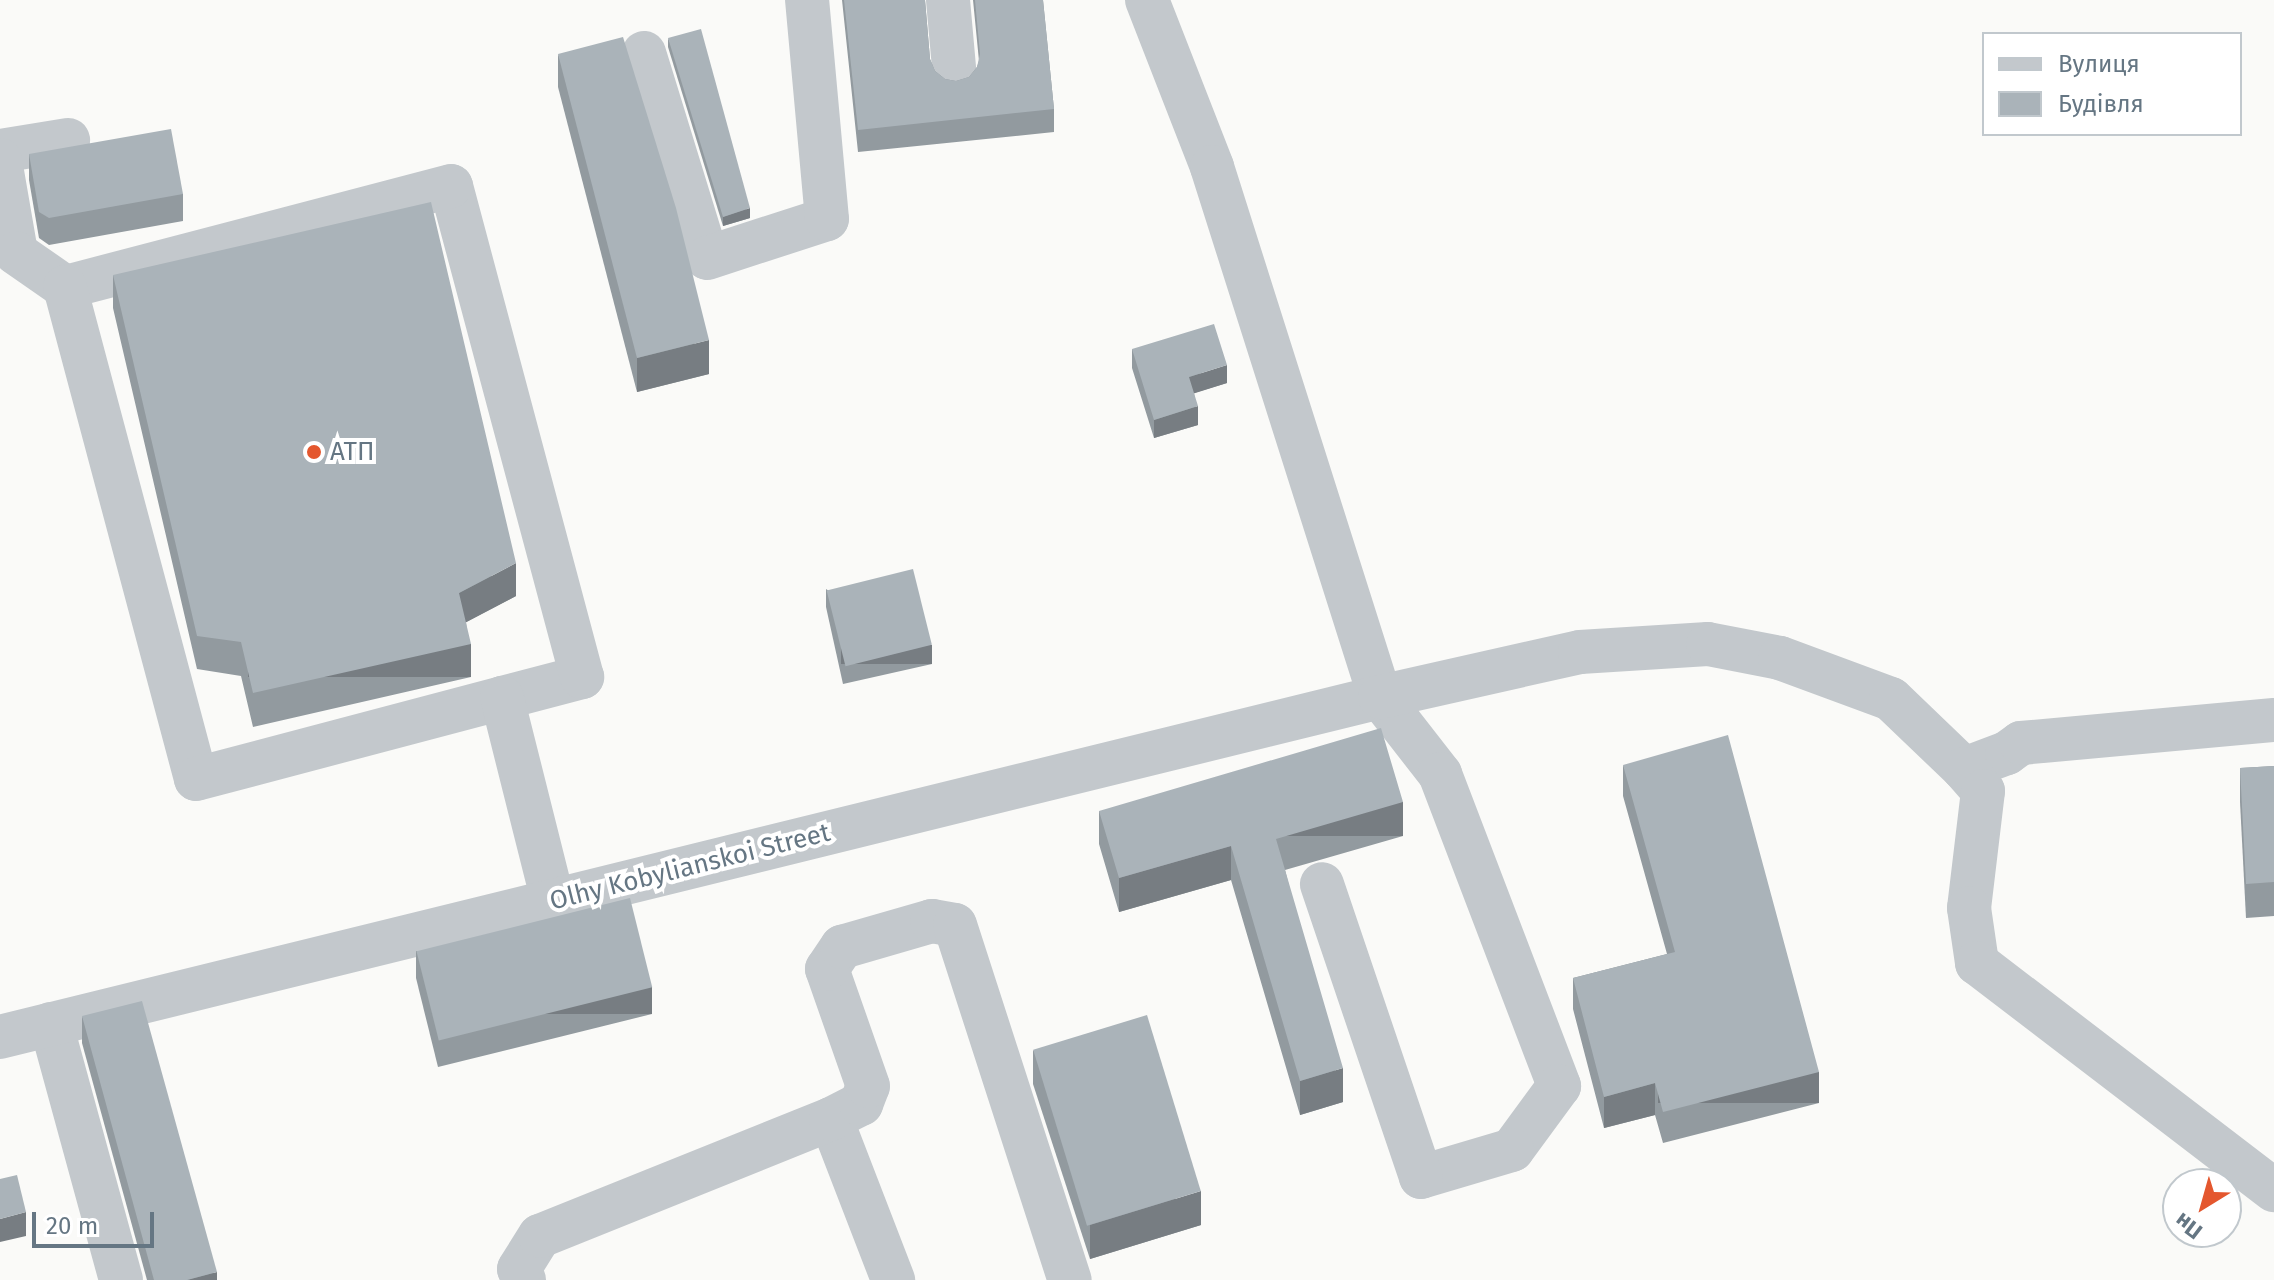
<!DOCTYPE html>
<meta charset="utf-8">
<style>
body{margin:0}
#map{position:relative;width:2274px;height:1280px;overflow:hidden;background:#fafaf8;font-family:"Fira Sans",sans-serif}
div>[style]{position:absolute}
.minor>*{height:44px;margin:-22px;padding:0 22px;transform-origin:22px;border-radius:22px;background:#c3c8cc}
.wall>*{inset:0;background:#929a9f}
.shaded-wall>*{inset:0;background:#777d82;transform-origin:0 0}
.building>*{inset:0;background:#aab3b9;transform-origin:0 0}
.dots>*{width:22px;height:22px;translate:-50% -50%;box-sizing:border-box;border:4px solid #fff;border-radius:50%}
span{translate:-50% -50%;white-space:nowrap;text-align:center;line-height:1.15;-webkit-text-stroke:8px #fff;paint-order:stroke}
.poi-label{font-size:26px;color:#657683}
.left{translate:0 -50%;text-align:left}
.street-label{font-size:26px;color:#657683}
.legend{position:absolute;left:1982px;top:32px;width:260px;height:104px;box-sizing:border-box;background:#fff;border:2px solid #c1c8cd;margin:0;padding:10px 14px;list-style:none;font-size:24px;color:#657683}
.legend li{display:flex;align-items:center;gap:16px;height:40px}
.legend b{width:40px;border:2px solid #c1c8cd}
.north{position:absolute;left:2162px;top:1168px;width:80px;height:80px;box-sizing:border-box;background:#fff;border:2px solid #c1c8cd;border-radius:50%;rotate:217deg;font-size:22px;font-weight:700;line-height:32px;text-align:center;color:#657683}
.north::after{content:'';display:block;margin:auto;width:28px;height:36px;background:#e4572e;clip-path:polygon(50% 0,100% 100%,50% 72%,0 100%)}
.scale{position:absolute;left:32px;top:1212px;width:122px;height:36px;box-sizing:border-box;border:4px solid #657683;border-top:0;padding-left:10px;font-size:24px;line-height:28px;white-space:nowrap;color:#657683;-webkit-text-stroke:6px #fff;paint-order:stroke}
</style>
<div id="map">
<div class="minor">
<i style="left:948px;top:0;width:78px;rotate:84.9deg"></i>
<i style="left:1147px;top:0;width:179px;rotate:68.7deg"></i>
<i style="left:1212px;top:167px;width:556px;rotate:72.41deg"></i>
<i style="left:1380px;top:697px;width:98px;rotate:52.1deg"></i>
<i style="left:1440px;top:774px;width:334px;rotate:69.1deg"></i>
<i style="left:1559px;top:1086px;width:79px;rotate:126.3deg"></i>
<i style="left:1512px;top:1150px;width:95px;rotate:163.5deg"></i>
<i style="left:1421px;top:1177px;width:309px;rotate:-108.7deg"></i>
<i style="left:644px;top:53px;width:214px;rotate:72.9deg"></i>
<i style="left:707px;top:258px;width:126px;rotate:-18deg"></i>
<i style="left:827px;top:219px;width:220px;rotate:-95.2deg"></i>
<i style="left:0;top:151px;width:69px;rotate:-9.2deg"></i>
<i style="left:0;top:160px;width:94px;rotate:80.2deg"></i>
<i style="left:16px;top:253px;width:60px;rotate:34.8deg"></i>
<i style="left:502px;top:698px;width:83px;rotate:-14.7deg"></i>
<i style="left:582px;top:677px;width:508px;rotate:-104.94deg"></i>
<i style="left:451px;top:186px;width:399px;rotate:165.3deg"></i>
<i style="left:65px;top:287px;width:509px;rotate:75.09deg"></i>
<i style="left:196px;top:779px;width:317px;rotate:-14.8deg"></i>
<i style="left:502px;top:698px;width:209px;rotate:75.9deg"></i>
<i style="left:1964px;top:769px;width:46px;rotate:-20.4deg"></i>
<i style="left:2007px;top:753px;width:17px;rotate:-36deg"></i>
<i style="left:2021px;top:743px;width:254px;rotate:-5.2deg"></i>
<i style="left:51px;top:1024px;width:265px;rotate:74.7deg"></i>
<i style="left:0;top:1037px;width:1421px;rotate:-13.84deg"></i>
<i style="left:1380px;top:697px;width:205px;rotate:-12.7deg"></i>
<i style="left:1580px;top:652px;width:128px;rotate:-3.6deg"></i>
<i style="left:1708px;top:644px;width:73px;rotate:11deg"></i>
<i style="left:1780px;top:658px;width:118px;rotate:20.3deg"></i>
<i style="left:1891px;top:699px;width:101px;rotate:43.8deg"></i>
<i style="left:1964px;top:769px;width:29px;rotate:49deg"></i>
<i style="left:1983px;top:791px;width:118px;rotate:96.8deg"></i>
<i style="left:1969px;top:908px;width:56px;rotate:81.7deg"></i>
<i style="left:1977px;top:963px;width:374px;rotate:37.4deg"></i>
<i style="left:831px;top:1119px;width:173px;rotate:68.9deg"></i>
<i style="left:524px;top:1280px;width:12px;rotate:-114deg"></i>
<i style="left:519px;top:1269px;width:39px;rotate:-58deg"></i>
<i style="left:540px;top:1236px;width:314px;rotate:-21.9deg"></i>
<i style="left:831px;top:1119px;width:34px;rotate:-27deg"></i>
<i style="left:861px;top:1104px;width:19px;rotate:-69deg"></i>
<i style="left:868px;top:1086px;width:124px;rotate:-109.3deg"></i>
<i style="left:827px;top:969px;width:27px;rotate:-56deg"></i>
<i style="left:842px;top:947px;width:94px;rotate:-16.1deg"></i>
<i style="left:932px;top:921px;width:23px;rotate:10deg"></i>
<i style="left:955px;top:925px;width:373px;rotate:72.1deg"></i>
</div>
<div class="wall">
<i style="clip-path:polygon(842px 0,925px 0,930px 59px,935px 71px,945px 79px,956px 81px,969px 77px,977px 67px,979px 61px,973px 0,1043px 0,1054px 109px,1054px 132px,858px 152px)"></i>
<i style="clip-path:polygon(668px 38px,750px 218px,723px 226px,668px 47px)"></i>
<i style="clip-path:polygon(558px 54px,709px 374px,637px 392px,558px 87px)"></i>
<i style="clip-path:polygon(29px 154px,183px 194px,183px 221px,49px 245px,39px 238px,29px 180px)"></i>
<i style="clip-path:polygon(113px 275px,516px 596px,466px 622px,471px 677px,253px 727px,241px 676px,197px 669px,113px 308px)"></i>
<i style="clip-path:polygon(1132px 349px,1227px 383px,1194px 393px,1198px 425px,1154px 438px,1132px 368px)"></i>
<i style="clip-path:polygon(826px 589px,932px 664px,843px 684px,826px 607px)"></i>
<i style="clip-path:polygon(1623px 765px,1819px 1103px,1663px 1143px,1655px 1115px,1604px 1128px,1573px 1009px,1573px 978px,1667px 954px,1623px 796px)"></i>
<i style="clip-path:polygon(2274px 766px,2274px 916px,2246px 918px,2240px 802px,2240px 768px)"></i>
<i style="clip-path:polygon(1099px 811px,1403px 836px,1285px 870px,1343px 1102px,1300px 1115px,1231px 880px,1119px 912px,1099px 844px)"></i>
<i style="clip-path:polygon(416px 951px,652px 1014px,438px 1067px,416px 978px)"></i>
<i style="clip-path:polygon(82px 1016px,217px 1280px,147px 1280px,82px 1043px)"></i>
<i style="clip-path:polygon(1033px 1050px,1201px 1225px,1090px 1259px,1033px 1084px)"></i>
</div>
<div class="shaded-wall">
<i style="clip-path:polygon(750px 208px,750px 218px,723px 226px,723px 217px)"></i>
<i style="clip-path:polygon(709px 340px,709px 374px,637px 392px,637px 358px)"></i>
<i style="clip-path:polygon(1227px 365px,1227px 383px,1189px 395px,1189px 377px)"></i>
<i style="clip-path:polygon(1198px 406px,1198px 425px,1154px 438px,1154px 420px)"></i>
<i style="clip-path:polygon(516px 563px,516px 596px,459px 626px,459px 593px)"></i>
<i style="left:471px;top:644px;width:33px;height:223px;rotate:90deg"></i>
<i style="left:932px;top:645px;width:19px;height:91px;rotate:90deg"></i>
<i style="left:1403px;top:802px;width:34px;height:132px;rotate:90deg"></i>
<i style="clip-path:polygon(1231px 846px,1231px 880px,1119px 912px,1119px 878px)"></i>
<i style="left:652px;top:987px;width:27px;height:220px;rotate:90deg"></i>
<i style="clip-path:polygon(1343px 1068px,1343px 1102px,1300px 1115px,1300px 1081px)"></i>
<i style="left:1819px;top:1072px;width:31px;height:161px;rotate:90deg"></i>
<i style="clip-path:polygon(1655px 1083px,1655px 1115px,1604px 1128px,1604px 1097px)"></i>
<i style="clip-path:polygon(1201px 1191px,1201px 1225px,1090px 1259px,1090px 1225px)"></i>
<i style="clip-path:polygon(26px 1212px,26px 1236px,0 1242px,0 1219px)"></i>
<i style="clip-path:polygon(217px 1272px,217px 1280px,187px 1280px)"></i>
</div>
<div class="building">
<i style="clip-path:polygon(844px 0,925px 0,930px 59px,935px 71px,945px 79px,956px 81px,969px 77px,977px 67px,980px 54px,975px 0,1043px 0,1054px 109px,858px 130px)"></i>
<i style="clip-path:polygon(701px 29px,750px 208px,723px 217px,668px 38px)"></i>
<i style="clip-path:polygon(623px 37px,676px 208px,709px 340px,637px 358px,558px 54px)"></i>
<i style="clip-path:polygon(171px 129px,183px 194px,49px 218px,39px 212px,29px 154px)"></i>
<i style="clip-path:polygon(431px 202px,516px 563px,459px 593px,471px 644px,253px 693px,241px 642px,197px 636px,113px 275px)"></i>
<i style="clip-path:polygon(1214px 324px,1227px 365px,1189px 377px,1198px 406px,1154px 420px,1132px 349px)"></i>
<i style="left:913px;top:569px;width:78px;height:89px;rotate:76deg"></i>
<i style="clip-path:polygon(1381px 728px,1403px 802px,1276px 839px,1343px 1068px,1300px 1081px,1231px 846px,1119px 878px,1099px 811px)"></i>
<i style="clip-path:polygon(1728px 735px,1819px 1072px,1663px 1112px,1655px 1083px,1604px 1097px,1573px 978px,1675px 952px,1623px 765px)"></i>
<i style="clip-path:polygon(2274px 766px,2274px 882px,2246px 884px,2240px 768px)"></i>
<i style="left:630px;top:898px;width:92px;height:220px;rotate:76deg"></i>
<i style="clip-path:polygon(142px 1001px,217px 1272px,187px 1280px,154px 1280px,82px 1016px)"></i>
<i style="left:1147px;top:1015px;width:184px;height:119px;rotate:73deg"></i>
<i style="clip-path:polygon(17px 1175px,26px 1212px,0 1219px,0 1179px)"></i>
</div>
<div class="dots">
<i style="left:314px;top:452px;background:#e4572e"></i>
</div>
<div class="poi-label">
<span class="left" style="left:330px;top:452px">АТП</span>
</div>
<div class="street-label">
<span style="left:690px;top:867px;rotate:-14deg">Olhy Kobylianskoi Street</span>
</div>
<ul class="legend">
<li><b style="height:10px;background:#c3c8cc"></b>Вулиця</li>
<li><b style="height:22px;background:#aab3b9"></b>Будівля</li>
</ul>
<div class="north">Пн</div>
<div class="scale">20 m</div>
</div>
